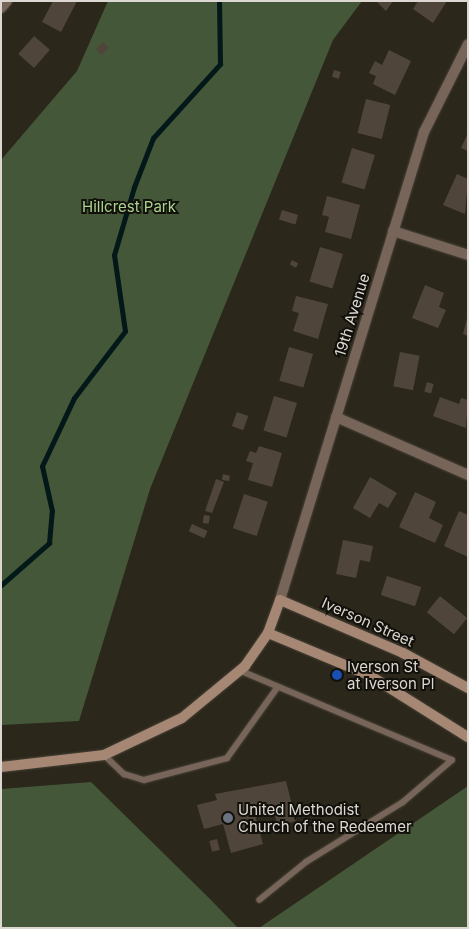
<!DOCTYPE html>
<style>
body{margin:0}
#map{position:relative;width:469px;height:929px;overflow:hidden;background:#2c271b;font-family:Inter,sans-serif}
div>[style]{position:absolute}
.green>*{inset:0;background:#445738}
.stream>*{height:5px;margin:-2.5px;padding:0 2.5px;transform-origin:2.5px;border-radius:2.5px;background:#031819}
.building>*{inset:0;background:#50453b;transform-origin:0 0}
.roads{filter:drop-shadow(0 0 1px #484338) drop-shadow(0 0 1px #484338)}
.lane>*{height:6px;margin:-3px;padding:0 3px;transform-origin:3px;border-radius:3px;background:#786559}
.street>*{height:10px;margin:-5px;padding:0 5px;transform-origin:5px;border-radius:5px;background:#786559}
.secondary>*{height:10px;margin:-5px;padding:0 5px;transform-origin:5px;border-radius:5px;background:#a68774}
.dots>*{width:14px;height:14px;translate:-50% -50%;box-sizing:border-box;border:2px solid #12100b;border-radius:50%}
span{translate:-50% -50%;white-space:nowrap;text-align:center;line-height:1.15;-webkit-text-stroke:4px #12100b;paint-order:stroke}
.park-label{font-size:15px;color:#abd491}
.street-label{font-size:15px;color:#dcd8d1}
.poi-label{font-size:15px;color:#dcd8d1}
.left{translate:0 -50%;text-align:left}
.frame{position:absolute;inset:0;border:2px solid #dcd8d1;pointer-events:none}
</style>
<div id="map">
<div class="green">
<i style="clip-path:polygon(108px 1px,362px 1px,333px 40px,150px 489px,79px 721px,1px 725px,1px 160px,77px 71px)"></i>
<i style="clip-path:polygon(91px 782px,211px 900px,238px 928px,1px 928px,1px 789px)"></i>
<i style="clip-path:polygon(468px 786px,468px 927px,259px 928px)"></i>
</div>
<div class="stream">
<i style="left:1px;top:585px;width:64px;rotate:-41.2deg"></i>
<i style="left:49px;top:543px;width:32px;rotate:-85deg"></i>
<i style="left:52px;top:511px;width:46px;rotate:-102.5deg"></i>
<i style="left:42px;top:466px;width:75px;rotate:-64.8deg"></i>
<i style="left:74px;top:398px;width:84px;rotate:-52.7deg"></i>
<i style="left:125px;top:331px;width:77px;rotate:-98.2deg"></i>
<i style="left:114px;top:255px;width:71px;rotate:-73.6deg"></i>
<i style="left:134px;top:187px;width:53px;rotate:-68.8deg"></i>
<i style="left:153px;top:138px;width:100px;rotate:-47.8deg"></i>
<i style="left:220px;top:64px;width:63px;rotate:-90.9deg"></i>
</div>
<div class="building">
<i style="clip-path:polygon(53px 1px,77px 1px,61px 32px,42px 22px)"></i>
<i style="clip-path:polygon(376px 1px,393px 1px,386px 11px)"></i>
<i style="clip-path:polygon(418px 1px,447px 1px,433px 23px,413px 9px)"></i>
<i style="left:34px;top:36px;width:21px;height:24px;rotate:41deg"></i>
<i style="left:103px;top:42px;width:8px;height:10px;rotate:45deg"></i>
<i style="clip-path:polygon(389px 50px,411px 61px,395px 95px,373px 84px,376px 76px,369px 73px,375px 61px,382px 65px)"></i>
<i style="left:334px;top:70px;width:7px;height:7px;rotate:16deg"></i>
<i style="left:366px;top:99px;width:25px;height:35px;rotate:14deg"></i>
<i style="clip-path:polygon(468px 133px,468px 151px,461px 148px)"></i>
<i style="left:352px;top:148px;width:24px;height:36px;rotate:17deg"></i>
<i style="clip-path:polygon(457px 174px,468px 179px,465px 214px,443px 205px)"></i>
<i style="clip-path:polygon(327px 196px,360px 205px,351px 239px,325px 232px,329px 217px,322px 215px)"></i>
<i style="left:282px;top:210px;width:17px;height:10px;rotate:17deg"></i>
<i style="left:320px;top:247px;width:24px;height:36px;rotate:17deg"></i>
<i style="left:292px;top:260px;width:7px;height:5px;rotate:27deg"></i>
<i style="clip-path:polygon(425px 285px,444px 293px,439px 307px,446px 310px,438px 328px,412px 318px)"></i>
<i style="clip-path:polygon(296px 296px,328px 304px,318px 339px,293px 331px,299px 313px,292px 311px)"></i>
<i style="clip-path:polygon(467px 318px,468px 318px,468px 336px,463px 334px)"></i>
<i style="left:289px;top:347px;width:25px;height:35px;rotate:16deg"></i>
<i style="left:400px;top:352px;width:20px;height:35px;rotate:11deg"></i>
<i style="left:427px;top:382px;width:7px;height:10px;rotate:16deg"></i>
<i style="left:274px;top:396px;width:24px;height:36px;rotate:17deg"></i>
<i style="clip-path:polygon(440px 397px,459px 404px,461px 398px,468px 400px,466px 428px,433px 416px)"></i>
<i style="left:237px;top:412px;width:12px;height:15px;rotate:20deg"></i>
<i style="clip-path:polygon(259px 446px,282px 453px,272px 487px,248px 480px,253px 463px,246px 461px,250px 451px,256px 453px)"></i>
<i style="clip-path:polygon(223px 474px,230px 476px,229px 481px,222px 480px)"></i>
<i style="clip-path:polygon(370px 477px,397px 493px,388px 508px,379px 503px,370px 518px,353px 508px)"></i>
<i style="clip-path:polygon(216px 479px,224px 482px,212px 513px,205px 511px)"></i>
<i style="clip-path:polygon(415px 492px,436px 502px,429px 518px,443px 525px,435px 543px,399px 527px)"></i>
<i style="left:244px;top:494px;width:25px;height:36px;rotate:18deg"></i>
<i style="clip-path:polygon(459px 511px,468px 515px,468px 557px,444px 546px)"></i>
<i style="left:204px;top:515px;width:6px;height:8px;rotate:9deg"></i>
<i style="left:192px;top:524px;width:17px;height:8px;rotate:24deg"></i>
<i style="clip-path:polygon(343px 540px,373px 546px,370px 562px,360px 560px,356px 578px,336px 574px)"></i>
<i style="left:387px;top:576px;width:36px;height:20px;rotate:18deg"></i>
<i style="left:440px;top:596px;width:35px;height:21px;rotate:39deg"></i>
<i style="clip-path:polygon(286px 781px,296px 821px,278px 826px,273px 810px,255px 815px,263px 844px,231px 853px,223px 824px,204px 829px,197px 805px,217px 800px,215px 794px)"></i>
<i style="left:217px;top:839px;width:11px;height:8px;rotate:75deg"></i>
</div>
<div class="roads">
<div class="lane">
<i style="left:241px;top:671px;width:229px;rotate:22.9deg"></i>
<i style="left:452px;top:760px;width:65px;rotate:139.4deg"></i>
<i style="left:403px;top:802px;width:114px;rotate:148.3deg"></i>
<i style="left:306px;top:862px;width:60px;rotate:141deg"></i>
<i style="left:104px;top:755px;width:28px;rotate:44deg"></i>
<i style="left:124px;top:774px;width:21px;rotate:17deg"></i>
<i style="left:144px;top:780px;width:86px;rotate:-14.8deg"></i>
<i style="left:227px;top:758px;width:86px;rotate:-54.5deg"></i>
</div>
<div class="street">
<i style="left:1px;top:8px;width:9px;rotate:-49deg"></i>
<i style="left:393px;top:231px;width:79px;rotate:17.7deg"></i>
<i style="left:336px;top:417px;width:144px;rotate:23.7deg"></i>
<i style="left:280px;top:600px;width:490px;rotate:-72.9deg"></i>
<i style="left:424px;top:132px;width:98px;rotate:-63.4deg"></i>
</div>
<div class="secondary">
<i style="left:268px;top:633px;width:109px;rotate:22.6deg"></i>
<i style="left:369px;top:675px;width:117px;rotate:32.1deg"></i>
<i style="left:1px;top:767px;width:104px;rotate:-6.6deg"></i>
<i style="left:104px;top:755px;width:86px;rotate:-25.4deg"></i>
<i style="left:182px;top:718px;width:82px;rotate:-39.5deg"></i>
<i style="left:245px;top:666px;width:40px;rotate:-55.1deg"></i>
<i style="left:268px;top:633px;width:35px;rotate:-70deg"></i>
<i style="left:280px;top:600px;width:134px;rotate:23.3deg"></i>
<i style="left:403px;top:653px;width:74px;rotate:28.3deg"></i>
</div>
</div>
<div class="dots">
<i style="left:337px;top:675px;background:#1a4fb4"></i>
<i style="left:228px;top:818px;background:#6b7280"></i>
</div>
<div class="park-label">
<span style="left:129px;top:207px">Hillcrest Park</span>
</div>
<div class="street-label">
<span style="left:352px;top:315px;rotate:-73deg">19th Avenue</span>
<span style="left:368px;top:622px;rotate:24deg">Iverson Street</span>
</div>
<div class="poi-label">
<span class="left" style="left:347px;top:675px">Iverson St<br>at Iverson Pl</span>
<span class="left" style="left:238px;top:818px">United Methodist<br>Church of the Redeemer</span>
</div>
<div class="frame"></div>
</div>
